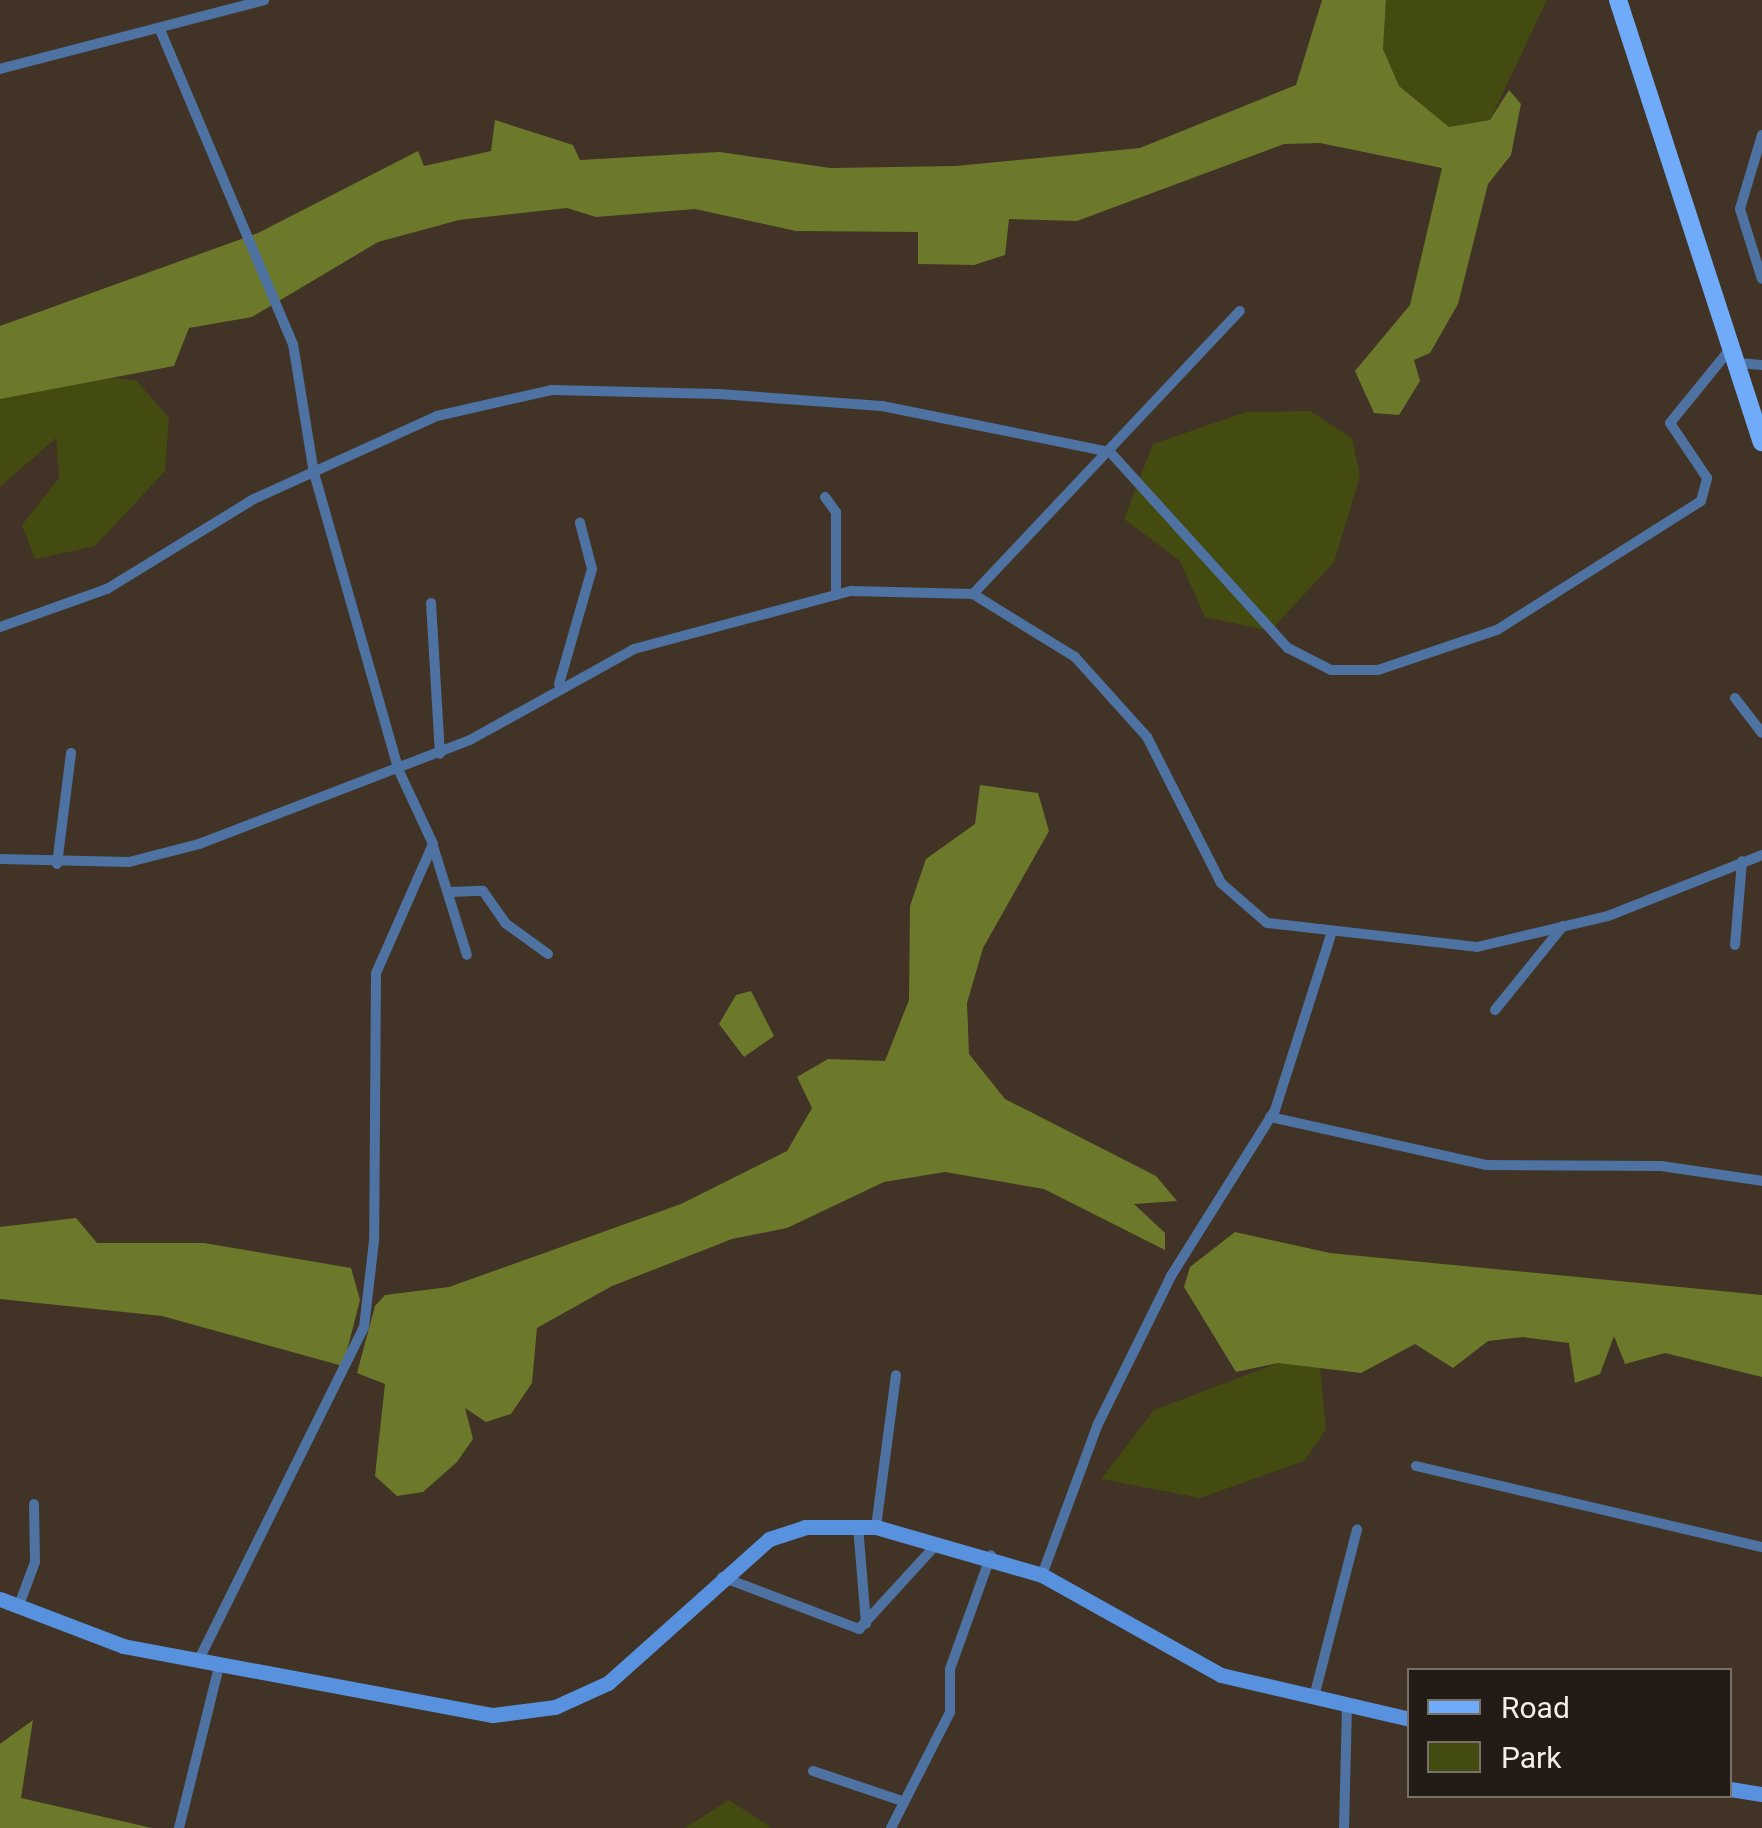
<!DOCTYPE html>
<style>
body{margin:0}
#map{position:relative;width:1762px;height:1828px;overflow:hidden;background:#413325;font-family:Roboto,sans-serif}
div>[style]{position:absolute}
.green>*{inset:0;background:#434b10}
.forest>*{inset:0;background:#6d792a}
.street>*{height:10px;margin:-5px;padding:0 5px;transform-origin:5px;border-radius:5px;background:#4e72a1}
.secondary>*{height:15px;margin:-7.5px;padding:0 7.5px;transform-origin:7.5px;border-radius:7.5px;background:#5892de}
.primary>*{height:18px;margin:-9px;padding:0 9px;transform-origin:9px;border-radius:9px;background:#70abf9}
span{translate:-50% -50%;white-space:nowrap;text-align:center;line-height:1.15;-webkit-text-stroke:10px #231c16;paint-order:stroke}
.legend{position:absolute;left:1407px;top:1668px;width:325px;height:130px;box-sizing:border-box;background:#231c16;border:2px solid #777068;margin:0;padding:12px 18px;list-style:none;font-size:30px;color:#f6ede4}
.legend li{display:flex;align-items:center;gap:20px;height:50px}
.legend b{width:50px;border:2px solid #777068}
</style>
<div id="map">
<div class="green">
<i style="clip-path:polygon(1386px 0,1547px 0,1490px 120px,1449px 127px,1399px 86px,1383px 49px)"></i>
<i style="clip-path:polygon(89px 376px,136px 380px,169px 418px,165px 471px,95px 546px,35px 559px,22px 525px,59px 478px,56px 438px,0 487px,0 399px)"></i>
<i style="clip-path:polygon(1310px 411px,1352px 438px,1360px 476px,1334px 562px,1270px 631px,1205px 617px,1180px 561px,1124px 519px,1153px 444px,1246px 412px)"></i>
<i style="clip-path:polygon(1278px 1363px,1320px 1367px,1326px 1429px,1304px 1461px,1200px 1498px,1101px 1479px,1154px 1410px)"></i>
<i style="clip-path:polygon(729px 1800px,772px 1828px,685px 1828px)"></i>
</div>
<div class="forest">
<i style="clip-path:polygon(1322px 0,1386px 0,1383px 49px,1399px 86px,1449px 127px,1490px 120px,1509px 90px,1521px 104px,1511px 155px,1488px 184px,1458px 304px,1430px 353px,1414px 360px,1420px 381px,1399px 415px,1374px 413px,1355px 371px,1410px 305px,1442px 168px,1320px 143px,1284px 144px,1077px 221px,1009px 219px,1005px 255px,974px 265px,918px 264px,918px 232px,796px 231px,695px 209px,596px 217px,567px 208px,459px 220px,378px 242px,252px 317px,189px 328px,174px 366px,0 399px,0 326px,258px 233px,418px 151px,424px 166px,491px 151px,495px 120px,573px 145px,580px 160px,720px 152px,830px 168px,956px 166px,1140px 148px,1296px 85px)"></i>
<i style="clip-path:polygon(980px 785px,1038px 793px,1049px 831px,983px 948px,967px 1003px,969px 1054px,1005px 1099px,1156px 1176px,1177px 1201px,1134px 1204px,1165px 1233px,1165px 1250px,1044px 1189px,945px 1172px,884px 1182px,787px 1228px,732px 1239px,612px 1286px,537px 1328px,532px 1383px,511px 1414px,486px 1422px,465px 1408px,473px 1439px,457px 1462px,423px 1492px,397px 1496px,375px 1476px,385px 1384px,357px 1373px,375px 1306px,385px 1295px,449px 1287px,681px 1204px,787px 1151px,812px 1108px,797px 1077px,828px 1059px,885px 1061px,909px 1000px,910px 906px,926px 859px,975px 824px)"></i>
<i style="clip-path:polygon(751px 991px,774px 1036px,744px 1057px,719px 1024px,736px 995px)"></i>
<i style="clip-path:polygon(76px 1218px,97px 1243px,204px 1243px,351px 1268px,360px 1300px,343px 1366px,162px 1316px,0 1299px,0 1227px)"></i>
<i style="clip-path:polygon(1235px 1232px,1330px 1253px,1762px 1295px,1762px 1377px,1665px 1353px,1625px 1364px,1614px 1336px,1600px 1374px,1575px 1383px,1569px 1343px,1523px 1337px,1488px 1341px,1453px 1368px,1415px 1344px,1361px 1373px,1278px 1363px,1236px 1372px,1184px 1287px,1190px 1267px)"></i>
<i style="clip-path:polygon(33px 1720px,21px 1798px,152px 1828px,0 1828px,0 1744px)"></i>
</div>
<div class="street">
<i style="left:161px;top:32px;width:339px;rotate:67.1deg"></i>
<i style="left:293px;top:344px;width:131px;rotate:80.8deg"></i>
<i style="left:314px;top:473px;width:310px;rotate:74.1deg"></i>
<i style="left:399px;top:771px;width:81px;rotate:65deg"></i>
<i style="left:433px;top:844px;width:141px;rotate:113.8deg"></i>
<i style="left:376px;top:973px;width:268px;rotate:90.4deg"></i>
<i style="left:374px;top:1241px;width:87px;rotate:96.6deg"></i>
<i style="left:364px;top:1327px;width:372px;rotate:116.4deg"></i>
<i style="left:0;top:69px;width:273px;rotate:-14.6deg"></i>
<i style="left:1762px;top:135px;width:77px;rotate:106.6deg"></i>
<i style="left:1740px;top:209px;width:73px;rotate:72.6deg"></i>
<i style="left:1738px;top:363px;width:24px;rotate:5deg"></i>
<i style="left:825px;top:497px;width:19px;rotate:54deg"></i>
<i style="left:836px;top:512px;width:83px;rotate:90deg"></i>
<i style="left:973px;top:594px;width:389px;rotate:-46.7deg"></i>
<i style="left:431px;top:603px;width:151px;rotate:86.6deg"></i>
<i style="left:0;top:627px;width:114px;rotate:-19.6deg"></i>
<i style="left:107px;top:589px;width:172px;rotate:-31.5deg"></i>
<i style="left:254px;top:499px;width:201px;rotate:-24.4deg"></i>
<i style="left:437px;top:416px;width:117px;rotate:-12.8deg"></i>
<i style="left:551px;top:390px;width:168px;rotate:1.4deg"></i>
<i style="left:719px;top:394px;width:163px;rotate:4.2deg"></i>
<i style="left:882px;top:406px;width:233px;rotate:11.4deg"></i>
<i style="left:1110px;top:452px;width:265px;rotate:47.8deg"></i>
<i style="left:1288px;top:648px;width:48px;rotate:27.1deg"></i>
<i style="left:1331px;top:670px;width:47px"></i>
<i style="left:1378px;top:670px;width:126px;rotate:-18.6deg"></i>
<i style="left:1497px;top:630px;width:241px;rotate:-32.3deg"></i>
<i style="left:1701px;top:501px;width:24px;rotate:-75deg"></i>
<i style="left:1707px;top:478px;width:66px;rotate:-123.9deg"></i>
<i style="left:1670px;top:423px;width:97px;rotate:-50.9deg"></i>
<i style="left:559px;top:684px;width:120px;rotate:-74deg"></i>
<i style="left:592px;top:569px;width:48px;rotate:-104.6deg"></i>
<i style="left:1735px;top:698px;width:44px;rotate:52.4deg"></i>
<i style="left:433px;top:846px;width:114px;rotate:72.7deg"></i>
<i style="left:0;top:859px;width:129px;rotate:1.3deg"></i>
<i style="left:129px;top:862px;width:72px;rotate:-14.4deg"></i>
<i style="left:199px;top:844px;width:290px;rotate:-21deg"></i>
<i style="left:470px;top:740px;width:188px;rotate:-29deg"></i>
<i style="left:634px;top:649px;width:225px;rotate:-15deg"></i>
<i style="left:851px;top:591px;width:122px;rotate:1.4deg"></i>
<i style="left:973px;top:594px;width:120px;rotate:31.7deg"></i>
<i style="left:1075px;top:657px;width:108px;rotate:48deg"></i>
<i style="left:1147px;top:737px;width:164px;rotate:63.1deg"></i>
<i style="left:1221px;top:883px;width:61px;rotate:41deg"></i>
<i style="left:1267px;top:923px;width:211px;rotate:6.5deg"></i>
<i style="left:1477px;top:947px;width:135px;rotate:-13.3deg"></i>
<i style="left:1608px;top:916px;width:166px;rotate:-21.6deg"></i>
<i style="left:57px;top:864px;width:112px;rotate:-82.8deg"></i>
<i style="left:449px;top:892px;width:34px;rotate:-2deg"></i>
<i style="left:483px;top:891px;width:39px;rotate:55deg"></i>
<i style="left:505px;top:923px;width:53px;rotate:35.8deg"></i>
<i style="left:1735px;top:945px;width:84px;rotate:-85.2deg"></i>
<i style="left:1495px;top:1010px;width:108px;rotate:-51deg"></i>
<i style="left:1270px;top:1117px;width:221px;rotate:12.5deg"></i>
<i style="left:1486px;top:1165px;width:175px;rotate:0.3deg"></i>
<i style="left:1661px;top:1166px;width:102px;rotate:8.4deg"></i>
<i style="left:1416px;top:1466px;width:355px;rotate:13.2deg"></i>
<i style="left:858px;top:1526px;width:98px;rotate:85.3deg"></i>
<i style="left:876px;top:1527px;width:153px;rotate:-82.5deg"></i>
<i style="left:1042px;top:1575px;width:159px;rotate:-69.7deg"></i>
<i style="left:1097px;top:1426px;width:167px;rotate:-63.7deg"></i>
<i style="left:1171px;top:1276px;width:196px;rotate:-57.9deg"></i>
<i style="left:1275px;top:1110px;width:184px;rotate:-72.3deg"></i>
<i style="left:722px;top:1577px;width:147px;rotate:20.8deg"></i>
<i style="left:859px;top:1629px;width:115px;rotate:-47.5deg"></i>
<i style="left:18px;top:1608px;width:49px;rotate:-69.7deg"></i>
<i style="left:35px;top:1562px;width:58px;rotate:-91deg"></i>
<i style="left:1314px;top:1697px;width:173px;rotate:-75.6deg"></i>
<i style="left:813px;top:1771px;width:94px;rotate:18.6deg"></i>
<i style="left:179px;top:1828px;width:167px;rotate:-76.1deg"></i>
<i style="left:891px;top:1828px;width:130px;rotate:-63deg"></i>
<i style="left:950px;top:1712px;width:43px;rotate:-90deg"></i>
<i style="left:950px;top:1669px;width:121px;rotate:-70.2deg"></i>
<i style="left:1344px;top:1828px;width:121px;rotate:-88.6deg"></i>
</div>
<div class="secondary">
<i style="left:0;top:1599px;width:132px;rotate:20.9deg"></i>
<i style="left:123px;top:1646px;width:376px;rotate:10.6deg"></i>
<i style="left:493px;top:1715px;width:63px;rotate:-7.4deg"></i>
<i style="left:555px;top:1707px;width:58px;rotate:-24.4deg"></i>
<i style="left:608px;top:1683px;width:216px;rotate:-41.8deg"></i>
<i style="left:769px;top:1539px;width:38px;rotate:-18deg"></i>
<i style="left:805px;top:1527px;width:71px"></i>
<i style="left:876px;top:1527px;width:173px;rotate:16.1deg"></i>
<i style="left:1042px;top:1575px;width:205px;rotate:29.2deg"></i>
<i style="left:1221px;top:1675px;width:194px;rotate:13.1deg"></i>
<i style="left:1730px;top:1789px;width:32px;rotate:9deg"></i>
</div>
<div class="primary">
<i style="left:1618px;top:0;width:465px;rotate:72deg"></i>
</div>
<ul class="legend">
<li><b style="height:12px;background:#70abf9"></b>Road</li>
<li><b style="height:28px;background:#434b10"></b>Park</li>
</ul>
</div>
